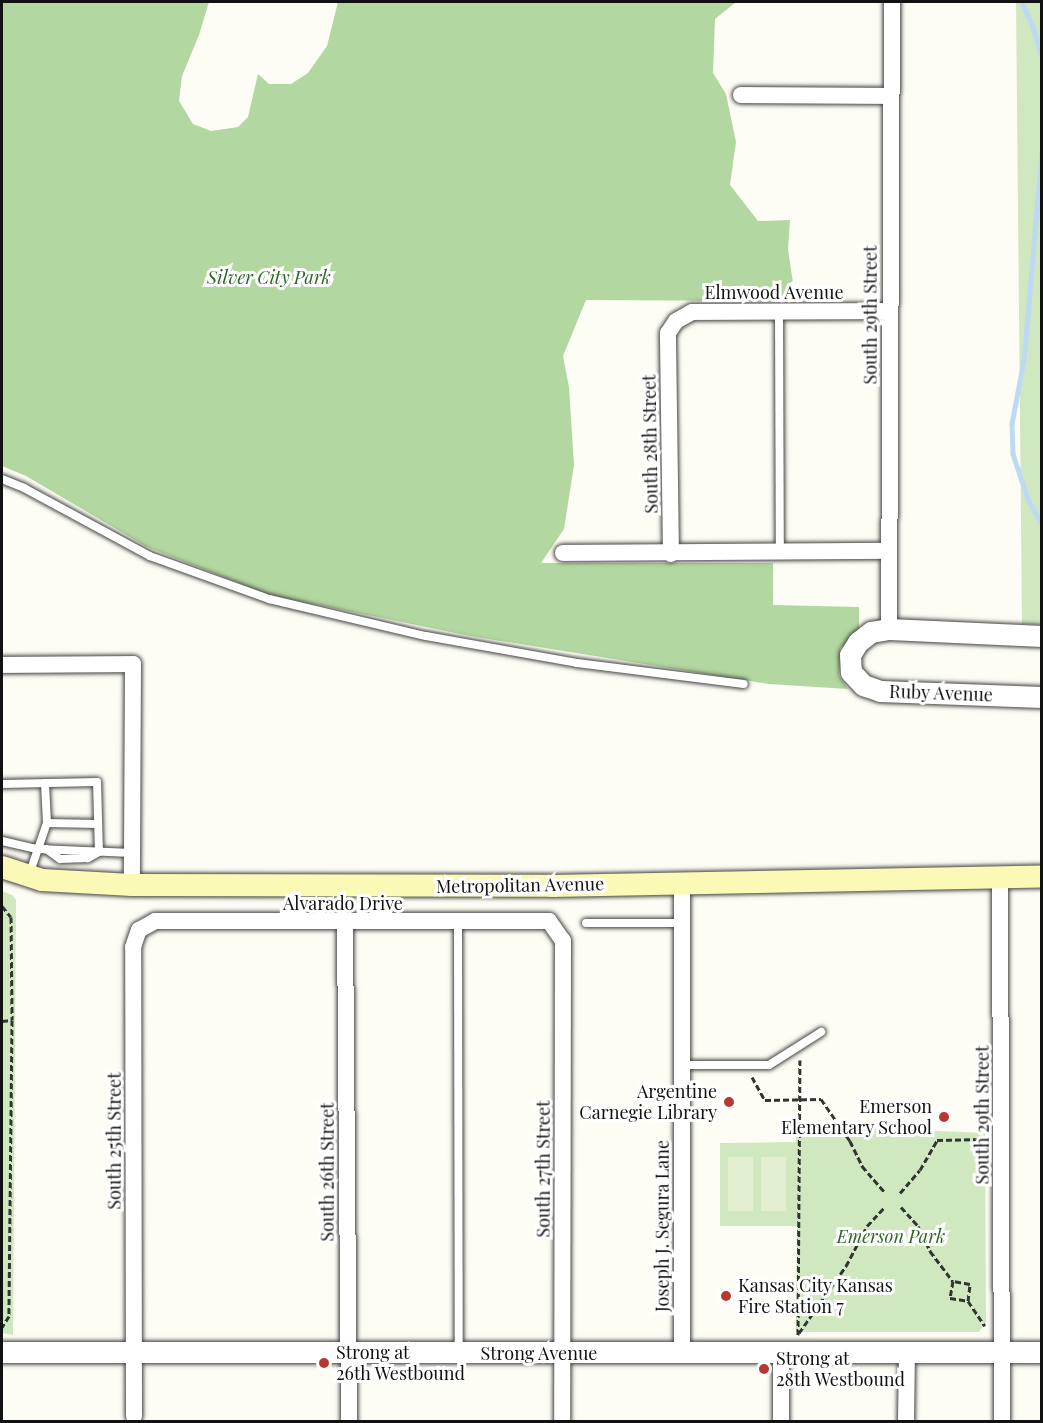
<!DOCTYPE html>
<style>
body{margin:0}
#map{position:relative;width:1043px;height:1423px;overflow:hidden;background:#fefdf5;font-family:"Playfair Display",serif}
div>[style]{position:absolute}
.green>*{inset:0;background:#d0e8c0}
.forest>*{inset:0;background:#b3d7a0}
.pitch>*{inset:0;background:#e2efd1;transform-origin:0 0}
.stream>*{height:4.5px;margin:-2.25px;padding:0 2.25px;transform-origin:2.25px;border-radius:2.25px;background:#bdd9f3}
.path>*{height:3px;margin-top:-1.5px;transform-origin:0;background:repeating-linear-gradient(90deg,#333 0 6px,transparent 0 9px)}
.roads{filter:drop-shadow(0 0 2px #444) drop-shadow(0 0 2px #444)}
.service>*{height:8px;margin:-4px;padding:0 4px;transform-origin:4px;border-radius:4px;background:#fff}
.minor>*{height:16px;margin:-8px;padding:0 8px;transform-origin:8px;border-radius:8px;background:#fff}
.tertiary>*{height:21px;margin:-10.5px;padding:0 10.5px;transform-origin:10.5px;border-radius:10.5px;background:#fff}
.secondary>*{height:22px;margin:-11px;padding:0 11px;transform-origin:11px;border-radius:11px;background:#faf9b5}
.dots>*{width:16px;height:16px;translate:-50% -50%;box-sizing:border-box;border:3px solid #fff;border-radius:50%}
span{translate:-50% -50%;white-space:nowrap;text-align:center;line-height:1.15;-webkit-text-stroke:6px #fff;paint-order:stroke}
.park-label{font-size:18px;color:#2b6524;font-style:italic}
.street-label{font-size:18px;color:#111}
.poi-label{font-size:18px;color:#111}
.right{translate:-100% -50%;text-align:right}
.left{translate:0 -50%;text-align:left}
.frame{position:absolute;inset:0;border:3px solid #111;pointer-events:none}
</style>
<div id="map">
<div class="green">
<i style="clip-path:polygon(1016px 2px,1042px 2px,1041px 624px,1022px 624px)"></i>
<i style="clip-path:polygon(2px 891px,12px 895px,16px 900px,13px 1335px,2px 1333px)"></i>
<i style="clip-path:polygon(796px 1125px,985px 1133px,986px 1322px,979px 1332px,796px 1332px,797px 1226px,720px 1226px,720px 1143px,796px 1142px)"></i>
</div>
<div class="forest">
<i style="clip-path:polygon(2px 2px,209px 2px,199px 35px,182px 76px,179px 101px,193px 124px,211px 131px,238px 127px,248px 117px,258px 74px,269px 84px,291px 84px,308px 73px,327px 46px,338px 2px,736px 2px,715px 19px,713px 73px,726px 94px,736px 142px,730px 185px,758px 221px,790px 220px,788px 249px,793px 283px,778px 301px,586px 300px,563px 356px,569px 387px,574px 465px,564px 529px,541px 563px,773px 563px,773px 605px,859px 607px,859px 633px,840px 648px,839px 676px,848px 689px,769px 684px,470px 636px,270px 595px,147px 547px,26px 476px,2px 466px)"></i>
</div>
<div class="pitch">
<i style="left:728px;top:1157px;width:25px;height:54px"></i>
<i style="left:761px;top:1157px;width:25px;height:54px"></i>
</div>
<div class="stream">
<i style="left:1022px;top:2px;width:24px;rotate:66deg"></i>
<i style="left:1032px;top:24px;width:34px;rotate:73deg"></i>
<i style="left:1042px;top:152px;width:209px;rotate:94.9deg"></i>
<i style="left:1024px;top:360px;width:65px;rotate:100.6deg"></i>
<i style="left:1012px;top:424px;width:30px;rotate:88deg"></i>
<i style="left:1013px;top:454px;width:47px;rotate:71.6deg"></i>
<i style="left:1028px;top:499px;width:29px;rotate:61deg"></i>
</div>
<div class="path">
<i style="left:2px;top:906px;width:14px;rotate:51deg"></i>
<i style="left:11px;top:917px;width:103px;rotate:89.4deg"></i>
<i style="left:12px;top:1020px;width:296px;rotate:90.6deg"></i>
<i style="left:9px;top:1316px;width:13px;rotate:122deg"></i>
<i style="left:2px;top:1021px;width:10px;rotate:-6deg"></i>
<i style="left:752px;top:1077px;width:26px;rotate:61deg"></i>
<i style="left:765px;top:1100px;width:56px;rotate:-1deg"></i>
<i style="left:821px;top:1099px;width:51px;rotate:55.4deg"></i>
<i style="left:850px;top:1141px;width:28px;rotate:64deg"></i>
<i style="left:862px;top:1166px;width:35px;rotate:49deg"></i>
<i style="left:900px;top:1193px;width:30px;rotate:-49deg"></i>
<i style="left:920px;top:1170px;width:34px;rotate:-60deg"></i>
<i style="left:937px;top:1140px;width:48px;rotate:-1.2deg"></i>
<i style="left:901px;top:1207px;width:25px;rotate:48deg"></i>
<i style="left:918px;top:1226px;width:28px;rotate:64deg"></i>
<i style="left:930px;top:1251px;width:38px;rotate:53deg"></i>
<i style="left:953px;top:1281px;width:17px;rotate:100deg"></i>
<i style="left:950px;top:1298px;width:18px;rotate:9deg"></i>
<i style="left:968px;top:1301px;width:17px;rotate:-83deg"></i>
<i style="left:970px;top:1284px;width:17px;rotate:-170deg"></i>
<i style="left:968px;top:1301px;width:30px;rotate:56deg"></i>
<i style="left:799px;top:1333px;width:82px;rotate:-55deg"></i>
<i style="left:846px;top:1266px;width:45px;rotate:-62.3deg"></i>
<i style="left:867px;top:1226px;width:25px;rotate:-47deg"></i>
<i style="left:798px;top:1335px;width:275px;rotate:-89.6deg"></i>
</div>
<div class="roads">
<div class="service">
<i style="left:779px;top:312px;width:240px;rotate:89.8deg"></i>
<i style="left:2px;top:479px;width:24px;rotate:22deg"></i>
<i style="left:24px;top:488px;width:143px;rotate:28.4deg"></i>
<i style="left:150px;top:556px;width:127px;rotate:19.9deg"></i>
<i style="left:269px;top:599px;width:161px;rotate:13.3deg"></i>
<i style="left:426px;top:636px;width:153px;rotate:10.1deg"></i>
<i style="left:577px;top:663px;width:168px;rotate:7.2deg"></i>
<i style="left:2px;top:784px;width:95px;rotate:-1.2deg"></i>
<i style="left:97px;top:782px;width:70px;rotate:88.4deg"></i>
<i style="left:99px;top:852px;width:13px;rotate:151deg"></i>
<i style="left:88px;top:858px;width:28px;rotate:178deg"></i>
<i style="left:60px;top:859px;width:17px;rotate:-144deg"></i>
<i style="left:47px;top:823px;width:51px;rotate:1.1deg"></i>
<i style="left:2px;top:841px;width:37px;rotate:13deg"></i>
<i style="left:38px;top:849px;width:28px;rotate:-71deg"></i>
<i style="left:47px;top:823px;width:40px;rotate:-92.9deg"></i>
<i style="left:29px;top:875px;width:28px;rotate:-71deg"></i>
<i style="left:38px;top:849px;width:94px;rotate:2.4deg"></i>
<i style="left:458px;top:922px;width:428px;rotate:89.9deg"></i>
<i style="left:586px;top:923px;width:96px"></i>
<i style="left:682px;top:1065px;width:87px"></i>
<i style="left:769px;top:1065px;width:62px;rotate:-32.4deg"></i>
</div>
<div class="minor">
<i style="left:741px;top:95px;width:150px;rotate:0.4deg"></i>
<i style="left:563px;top:553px;width:325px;rotate:-0.4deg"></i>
<i style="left:671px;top:554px;width:221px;rotate:-90.8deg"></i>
<i style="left:668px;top:333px;width:14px;rotate:-56deg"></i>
<i style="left:676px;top:321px;width:18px;rotate:-29deg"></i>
<i style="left:692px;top:312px;width:198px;rotate:-0.3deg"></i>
<i style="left:889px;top:629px;width:627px;rotate:-89.73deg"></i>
<i style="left:2px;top:665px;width:131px;rotate:-0.4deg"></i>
<i style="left:133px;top:664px;width:221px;rotate:90.3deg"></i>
<i style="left:1000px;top:878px;width:544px;rotate:89.79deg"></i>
<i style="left:682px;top:882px;width:471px;rotate:90deg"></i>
<i style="left:345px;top:922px;width:500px;rotate:89.54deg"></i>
<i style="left:781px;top:1352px;width:70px;rotate:90deg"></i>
<i style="left:134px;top:1416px;width:469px;rotate:-90.1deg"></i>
<i style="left:133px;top:947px;width:18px;rotate:-71deg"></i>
<i style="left:139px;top:930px;width:18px;rotate:-29deg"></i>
<i style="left:155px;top:921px;width:394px"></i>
<i style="left:549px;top:921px;width:24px;rotate:55deg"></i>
<i style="left:563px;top:941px;width:481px;rotate:90.1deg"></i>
<i style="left:906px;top:1422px;width:70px;rotate:-89.2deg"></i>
</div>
<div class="tertiary">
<i style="left:1042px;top:636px;width:153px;rotate:-177.4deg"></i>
<i style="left:889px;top:629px;width:18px;rotate:171deg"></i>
<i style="left:871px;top:632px;width:16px;rotate:142deg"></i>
<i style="left:858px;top:642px;width:15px;rotate:122deg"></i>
<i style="left:850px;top:655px;width:17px;rotate:87deg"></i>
<i style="left:851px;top:672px;width:18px;rotate:47deg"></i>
<i style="left:863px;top:685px;width:18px;rotate:19deg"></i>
<i style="left:880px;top:691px;width:162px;rotate:2.1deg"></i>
<i style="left:2px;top:1352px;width:1040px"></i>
</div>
<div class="secondary">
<i style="left:2px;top:867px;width:42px;rotate:18deg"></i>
<i style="left:42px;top:880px;width:90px;rotate:3.2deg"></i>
<i style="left:132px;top:885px;width:419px;rotate:0.1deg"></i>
<i style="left:551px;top:886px;width:491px;rotate:-1.1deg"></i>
</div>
</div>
<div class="dots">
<i style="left:729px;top:1102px;background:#b93731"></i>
<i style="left:944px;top:1117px;background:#b93731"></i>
<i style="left:726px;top:1296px;background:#b93731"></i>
<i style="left:324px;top:1363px;background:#b93731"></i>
<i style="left:764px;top:1369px;background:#b93731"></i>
</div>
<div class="park-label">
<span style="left:269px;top:277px">Silver City Park</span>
<span style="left:891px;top:1236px">Emerson Park</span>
</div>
<div class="street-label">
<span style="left:774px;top:292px">Elmwood Avenue</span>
<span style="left:870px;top:315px;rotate:-90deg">South 29th Street</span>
<span style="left:650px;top:444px;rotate:-91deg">South 28th Street</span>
<span style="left:941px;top:693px;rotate:2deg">Ruby Avenue</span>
<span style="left:520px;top:885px;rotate:-1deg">Metropolitan Avenue</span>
<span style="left:343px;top:903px">Alvarado Drive</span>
<span style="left:982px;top:1115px;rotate:-90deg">South 29th Street</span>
<span style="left:114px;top:1141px;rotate:-90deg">South 25th Street</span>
<span style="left:543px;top:1169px;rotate:-90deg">South 27th Street</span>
<span style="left:327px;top:1172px;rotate:-90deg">South 26th Street</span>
<span style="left:662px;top:1226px;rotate:-90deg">Joseph J. Segura Lane</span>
<span style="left:539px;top:1353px">Strong Avenue</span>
</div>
<div class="poi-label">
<span class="right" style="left:717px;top:1102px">Argentine<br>Carnegie Library</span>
<span class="right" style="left:932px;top:1117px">Emerson<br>Elementary School</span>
<span class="left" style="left:738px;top:1296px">Kansas City Kansas<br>Fire Station 7</span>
<span class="left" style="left:336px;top:1363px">Strong at<br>26th Westbound</span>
<span class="left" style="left:776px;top:1369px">Strong at<br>28th Westbound</span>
</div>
<div class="frame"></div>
</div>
